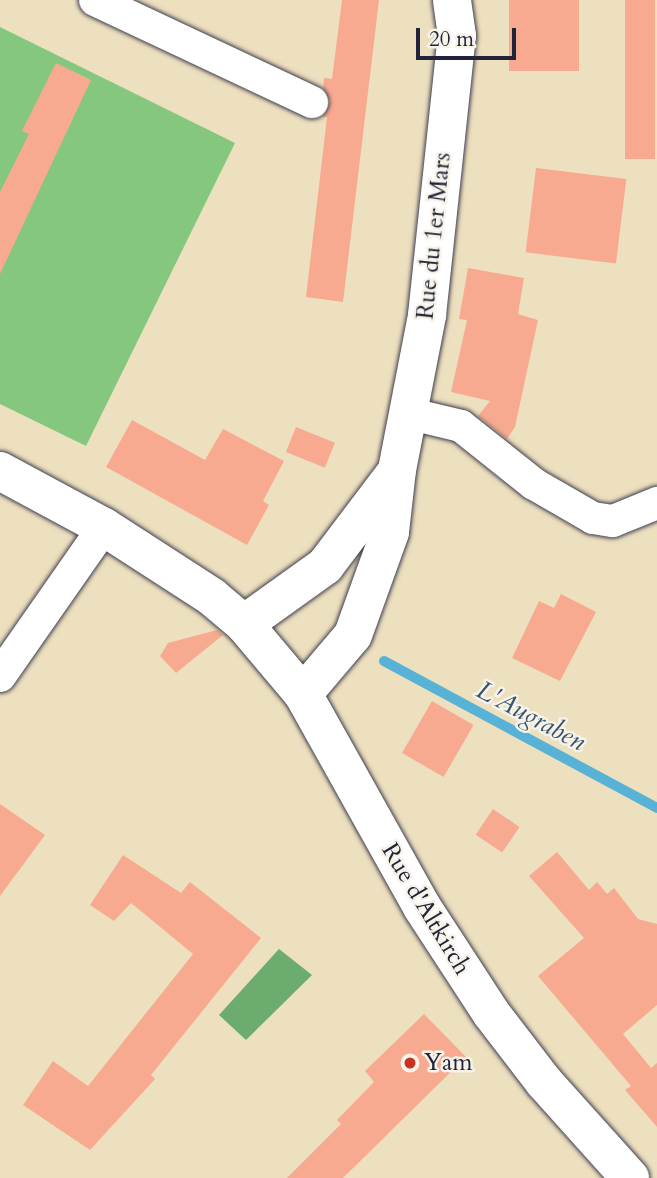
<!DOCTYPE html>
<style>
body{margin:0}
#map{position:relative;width:657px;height:1178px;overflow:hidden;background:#ede0bf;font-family:Cardo,serif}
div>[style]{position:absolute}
.green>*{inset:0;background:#86c77f}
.forest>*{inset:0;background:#6cac6e}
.stream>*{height:10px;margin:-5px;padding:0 5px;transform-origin:5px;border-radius:5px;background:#58b2d6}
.building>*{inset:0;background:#f8aa90;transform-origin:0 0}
.roads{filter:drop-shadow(0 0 2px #403e4f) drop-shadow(0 0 2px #403e4f)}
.minor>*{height:32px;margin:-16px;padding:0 16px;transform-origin:16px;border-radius:16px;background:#fff}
.secondary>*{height:38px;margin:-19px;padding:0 19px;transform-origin:19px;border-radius:19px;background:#fff}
.dots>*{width:19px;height:19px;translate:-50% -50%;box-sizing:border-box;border:4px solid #f7f3e8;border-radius:50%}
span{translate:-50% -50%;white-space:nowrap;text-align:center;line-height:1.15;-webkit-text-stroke:5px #f7f3e8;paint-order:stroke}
.street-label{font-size:24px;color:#22223b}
.poi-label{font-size:24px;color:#22223b}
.left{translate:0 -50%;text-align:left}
.water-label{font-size:26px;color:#355471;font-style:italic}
.scale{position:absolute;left:416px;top:28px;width:100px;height:32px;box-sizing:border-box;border:4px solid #22223b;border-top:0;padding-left:9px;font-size:21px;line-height:24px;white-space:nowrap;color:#22223b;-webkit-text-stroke:5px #f7f3e8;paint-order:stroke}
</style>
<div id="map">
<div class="green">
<i style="clip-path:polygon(0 27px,235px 143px,86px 446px,0 404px)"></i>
</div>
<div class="forest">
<i style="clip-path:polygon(279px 949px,312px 975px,246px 1040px,219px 1015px)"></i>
</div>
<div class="stream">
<i style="left:384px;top:661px;width:310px;rotate:28.3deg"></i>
</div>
<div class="building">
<i style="clip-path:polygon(342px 0,379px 0,343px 302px,306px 297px,327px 117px,323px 117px,330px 101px,323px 88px,324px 78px,332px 79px)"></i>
<i style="left:509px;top:0;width:70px;height:71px"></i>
<i style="left:625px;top:0;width:30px;height:159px"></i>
<i style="clip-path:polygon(56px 63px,91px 80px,0 274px,0 192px,29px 134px,22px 131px)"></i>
<i style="left:536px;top:168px;width:91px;height:85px;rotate:7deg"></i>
<i style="clip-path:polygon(468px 268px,524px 278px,518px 314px,538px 320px,515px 427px,507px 439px,478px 416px,490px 401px,451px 392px,467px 320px,459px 319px)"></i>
<i style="clip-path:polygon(132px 420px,205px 460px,223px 429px,284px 461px,263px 501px,269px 505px,247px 545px,106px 467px)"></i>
<i style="left:296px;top:427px;width:42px;height:27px;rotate:22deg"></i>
<i style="clip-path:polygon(561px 594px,596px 612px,560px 681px,512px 658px,539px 601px,554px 608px)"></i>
<i style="clip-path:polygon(217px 630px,223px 635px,176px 673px,160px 656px,168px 643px)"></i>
<i style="left:432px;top:701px;width:48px;height:60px;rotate:30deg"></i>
<i style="clip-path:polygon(0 804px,45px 835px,0 896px)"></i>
<i style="left:493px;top:809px;width:32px;height:31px;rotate:34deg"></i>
<i style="clip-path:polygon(557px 852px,589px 890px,597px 882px,607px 894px,614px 888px,638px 919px,657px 924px,657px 1005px,623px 1034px,651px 1068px,657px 1063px,657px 1127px,625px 1090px,631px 1086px,538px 976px,584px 938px,529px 876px)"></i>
<i style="clip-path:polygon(123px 855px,181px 893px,190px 882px,261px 938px,151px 1075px,155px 1079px,90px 1150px,23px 1105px,53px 1061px,88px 1086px,193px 954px,131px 903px,114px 921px,90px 905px)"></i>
<i style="clip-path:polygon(424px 1014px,466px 1057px,343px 1178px,287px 1178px,341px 1124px,337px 1120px,374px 1082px,365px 1071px)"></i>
</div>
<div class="roads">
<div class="minor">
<i style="left:95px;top:0;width:240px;rotate:25.2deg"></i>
<i style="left:411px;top:414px;width:51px;rotate:13.5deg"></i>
<i style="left:461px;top:426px;width:93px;rotate:38.5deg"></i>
<i style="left:534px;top:484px;width:68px;rotate:30deg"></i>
<i style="left:593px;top:518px;width:20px;rotate:9deg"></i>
<i style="left:613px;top:521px;width:48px;rotate:-22.2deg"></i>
<i style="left:0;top:676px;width:182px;rotate:-55.1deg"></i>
</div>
<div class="secondary">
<i style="left:0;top:471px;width:118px;rotate:28.3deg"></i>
<i style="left:104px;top:527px;width:129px;rotate:32.9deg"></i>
<i style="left:212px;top:597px;width:42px;rotate:40.2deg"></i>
<i style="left:244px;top:624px;width:92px;rotate:49.9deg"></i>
<i style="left:303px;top:694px;width:244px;rotate:60.8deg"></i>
<i style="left:422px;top:907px;width:126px;rotate:56.9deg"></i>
<i style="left:491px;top:1013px;width:87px;rotate:52.5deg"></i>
<i style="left:544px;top:1082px;width:129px;rotate:48.1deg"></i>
<i style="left:244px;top:624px;width:100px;rotate:-35.6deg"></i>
<i style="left:325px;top:566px;width:118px;rotate:-52.9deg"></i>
<i style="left:303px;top:694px;width:77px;rotate:-49.7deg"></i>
<i style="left:353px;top:635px;width:109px;rotate:-70.2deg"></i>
<i style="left:390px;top:532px;width:62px;rotate:-83.6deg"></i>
<i style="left:397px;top:470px;width:158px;rotate:-79deg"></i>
<i style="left:427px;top:315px;width:281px;rotate:-83.9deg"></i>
<i style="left:457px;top:36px;width:36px;rotate:-98deg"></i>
</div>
</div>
<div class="dots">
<i style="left:410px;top:1063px;background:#c8321e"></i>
</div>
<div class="street-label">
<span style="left:434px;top:236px;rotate:-84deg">Rue du 1er Mars</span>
<span style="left:426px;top:909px;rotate:59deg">Rue d'Altkirch</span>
</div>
<div class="poi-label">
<span class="left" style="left:424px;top:1063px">Yam</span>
</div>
<div class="water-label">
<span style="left:531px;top:716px;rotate:28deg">L'Augraben</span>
</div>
<div class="scale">20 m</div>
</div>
